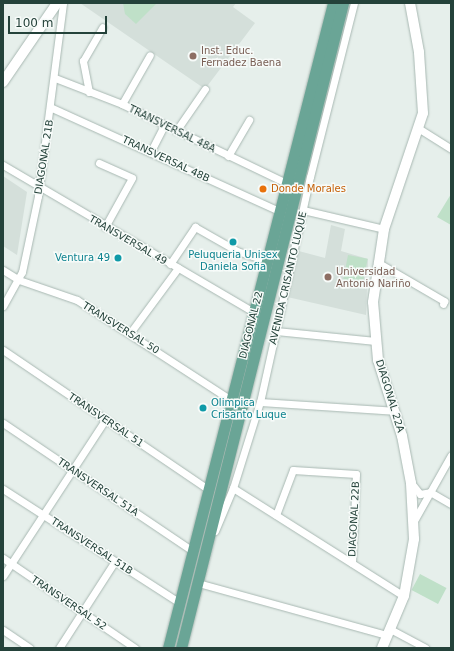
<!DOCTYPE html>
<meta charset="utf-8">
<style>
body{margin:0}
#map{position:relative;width:454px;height:651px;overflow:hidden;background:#e6efeb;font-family:"DejaVu Sans",sans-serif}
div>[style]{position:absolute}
.built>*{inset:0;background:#d4dfda}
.green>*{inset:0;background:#bfe0c8;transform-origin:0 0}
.roads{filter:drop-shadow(0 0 1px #a8b8b2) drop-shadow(0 0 1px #a8b8b2)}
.street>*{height:7px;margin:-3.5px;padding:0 3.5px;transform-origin:3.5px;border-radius:3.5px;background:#fff}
.secondary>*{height:10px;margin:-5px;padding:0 5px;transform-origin:5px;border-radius:5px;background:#fff}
.primary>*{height:11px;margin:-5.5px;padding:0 5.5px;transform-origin:5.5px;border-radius:5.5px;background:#6aa596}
.dots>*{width:11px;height:11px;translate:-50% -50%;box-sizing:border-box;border:2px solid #f7fbf9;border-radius:50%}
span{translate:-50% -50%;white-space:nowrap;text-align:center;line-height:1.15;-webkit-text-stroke:3px #f7fbf9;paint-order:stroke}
.education-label{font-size:10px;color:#785e54}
.left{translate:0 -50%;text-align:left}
.street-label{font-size:10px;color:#24423a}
.food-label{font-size:10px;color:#c56008}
.culture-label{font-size:10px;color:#0d838f}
.right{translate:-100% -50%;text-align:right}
.frame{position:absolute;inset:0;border:4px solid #24423a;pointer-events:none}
.scale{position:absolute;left:8px;top:16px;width:99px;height:18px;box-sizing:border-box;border:2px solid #24423a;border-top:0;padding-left:5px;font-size:12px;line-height:14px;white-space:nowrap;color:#24423a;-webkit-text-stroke:3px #f7fbf9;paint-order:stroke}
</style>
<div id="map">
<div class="built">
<i style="clip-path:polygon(80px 3px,236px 3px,233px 7px,255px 23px,205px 89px)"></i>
<i style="clip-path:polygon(3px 176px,27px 192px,17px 255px,3px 246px)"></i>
<i style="clip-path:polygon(331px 225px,345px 229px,341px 251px,368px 259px,366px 315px,283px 296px,295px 250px,325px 258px)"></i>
</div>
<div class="green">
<i style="clip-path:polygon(123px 3px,155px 3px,156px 4px,136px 24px,125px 14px)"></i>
<i style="clip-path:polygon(451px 194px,451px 225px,437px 217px)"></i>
<i style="left:348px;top:255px;width:20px;height:30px;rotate:11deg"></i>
<i style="left:420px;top:574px;width:30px;height:18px;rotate:28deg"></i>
</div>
<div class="roads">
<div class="street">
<i style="left:55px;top:78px;width:72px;rotate:21.2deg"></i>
<i style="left:122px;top:104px;width:182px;rotate:25.7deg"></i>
<i style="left:89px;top:92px;width:32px;rotate:-101deg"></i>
<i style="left:83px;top:61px;width:39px;rotate:-60deg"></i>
<i style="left:122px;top:104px;width:56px;rotate:-60.3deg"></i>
<i style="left:52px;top:108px;width:249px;rotate:24.4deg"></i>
<i style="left:418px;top:128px;width:39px;rotate:32deg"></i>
<i style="left:176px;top:131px;width:51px;rotate:-55.4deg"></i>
<i style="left:151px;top:151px;width:28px;rotate:-63deg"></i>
<i style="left:228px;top:156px;width:42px;rotate:-59.7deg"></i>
<i style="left:99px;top:163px;width:36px;rotate:24deg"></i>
<i style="left:132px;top:178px;width:56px;rotate:118.9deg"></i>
<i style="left:3px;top:165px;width:291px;rotate:30.4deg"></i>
<i style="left:303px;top:210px;width:83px;rotate:13.2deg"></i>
<i style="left:377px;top:262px;width:78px;rotate:30.2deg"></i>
<i style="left:444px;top:301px;width:3px;rotate:108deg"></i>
<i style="left:170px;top:264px;width:45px;rotate:-56deg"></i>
<i style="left:195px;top:227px;width:48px;rotate:29.7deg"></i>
<i style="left:237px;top:251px;width:32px;rotate:18deg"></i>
<i style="left:3px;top:270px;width:19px;rotate:32deg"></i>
<i style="left:19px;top:280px;width:61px;rotate:19deg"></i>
<i style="left:77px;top:300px;width:184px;rotate:33deg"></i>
<i style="left:3px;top:306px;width:39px;rotate:-61deg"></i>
<i style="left:22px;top:272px;width:78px;rotate:-78.1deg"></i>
<i style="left:38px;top:196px;width:195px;rotate:-82.6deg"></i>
<i style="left:276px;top:331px;width:100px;rotate:5.8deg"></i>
<i style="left:130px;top:333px;width:81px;rotate:-53.6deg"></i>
<i style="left:3px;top:350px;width:249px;rotate:34.2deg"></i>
<i style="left:260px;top:402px;width:134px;rotate:3.8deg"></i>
<i style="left:3px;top:423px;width:229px;rotate:34deg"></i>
<i style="left:412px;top:484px;width:13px;rotate:51deg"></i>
<i style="left:420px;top:494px;width:10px;rotate:-11deg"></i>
<i style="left:233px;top:488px;width:202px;rotate:32.3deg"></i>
<i style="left:3px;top:489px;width:211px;rotate:32.8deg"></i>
<i style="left:430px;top:492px;width:24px;rotate:30deg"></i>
<i style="left:276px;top:515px;width:48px;rotate:-69.3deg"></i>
<i style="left:293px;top:470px;width:63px;rotate:3.6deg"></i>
<i style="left:356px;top:474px;width:89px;rotate:92.6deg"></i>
<i style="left:415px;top:519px;width:73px;rotate:-60.6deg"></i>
<i style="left:215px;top:531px;width:47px;rotate:-67.3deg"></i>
<i style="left:233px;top:488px;width:90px;rotate:-72.6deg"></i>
<i style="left:260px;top:402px;width:230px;rotate:-77.5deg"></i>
<i style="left:310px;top:177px;width:179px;rotate:-75.8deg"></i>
<i style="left:3px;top:558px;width:160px;rotate:34.3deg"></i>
<i style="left:3px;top:576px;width:186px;rotate:-56.8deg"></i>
<i style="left:198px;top:583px;width:196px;rotate:15.4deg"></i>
<i style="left:390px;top:629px;width:40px;rotate:28deg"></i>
<i style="left:3px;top:630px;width:32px;rotate:34deg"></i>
<i style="left:59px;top:648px;width:103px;rotate:-57.2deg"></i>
</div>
<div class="secondary">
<i style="left:3px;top:82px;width:96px;rotate:-55.6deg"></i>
<i style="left:382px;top:648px;width:56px;rotate:-67.1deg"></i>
<i style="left:404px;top:596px;width:58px;rotate:-80deg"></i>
<i style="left:414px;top:539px;width:56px;rotate:-93.1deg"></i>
<i style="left:411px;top:483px;width:48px;rotate:-100.8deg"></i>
<i style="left:402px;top:436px;width:80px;rotate:-107.5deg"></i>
<i style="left:378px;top:360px;width:58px;rotate:-94.9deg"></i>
<i style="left:373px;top:302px;width:74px;rotate:-81.4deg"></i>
<i style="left:384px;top:229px;width:122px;rotate:-71.4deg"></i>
<i style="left:423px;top:113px;width:61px;rotate:-93.8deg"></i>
<i style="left:419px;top:52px;width:50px;rotate:-100.4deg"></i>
</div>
<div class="primary">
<i style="left:168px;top:648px;width:666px;rotate:-75.65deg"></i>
<i style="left:181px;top:648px;width:665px;rotate:-75.9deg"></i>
</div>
</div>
<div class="dots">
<i style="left:193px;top:56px;background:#8d6e63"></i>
<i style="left:263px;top:189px;background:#e8710a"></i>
<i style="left:233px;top:242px;background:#0f9aa8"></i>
<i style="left:118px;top:258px;background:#0f9aa8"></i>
<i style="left:328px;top:277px;background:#8d6e63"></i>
<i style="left:203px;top:408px;background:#0f9aa8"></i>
</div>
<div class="education-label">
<span class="left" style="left:201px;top:56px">Inst. Educ.<br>Fernadez Baena</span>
<span class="left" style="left:336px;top:277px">Universidad<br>Antonio Nariño</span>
</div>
<div class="street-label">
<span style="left:172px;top:129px;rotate:26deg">TRANSVERSAL 48A</span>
<span style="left:44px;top:157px;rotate:-81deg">DIAGONAL 21B</span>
<span style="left:166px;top:159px;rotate:25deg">TRANSVERSAL 48B</span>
<span style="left:128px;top:240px;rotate:30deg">TRANSVERSAL 49</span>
<span style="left:288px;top:278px;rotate:-77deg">AVENIDA CRISANTO LUQUE</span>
<span style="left:251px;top:325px;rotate:-76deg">DIAGONAL 22</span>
<span style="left:121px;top:328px;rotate:32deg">TRANSVERSAL 50</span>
<span style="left:390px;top:396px;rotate:73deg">DIAGONAL 22A</span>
<span style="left:106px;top:420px;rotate:34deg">TRANSVERSAL 51</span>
<span style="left:98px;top:487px;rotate:34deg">TRANSVERSAL 51A</span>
<span style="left:354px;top:519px;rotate:-87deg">DIAGONAL 22B</span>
<span style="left:92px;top:546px;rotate:33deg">TRANSVERSAL 51B</span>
<span style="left:69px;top:603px;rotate:34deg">TRANSVERSAL 52</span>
</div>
<div class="food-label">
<span class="left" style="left:271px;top:189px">Donde Morales</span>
</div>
<div class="culture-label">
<span style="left:233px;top:260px">Peluqueria Unisex<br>Daniela Sofia</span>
<span class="right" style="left:110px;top:258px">Ventura 49</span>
<span class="left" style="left:211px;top:408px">Olimpica<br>Crisanto Luque</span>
</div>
<div class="frame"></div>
<div class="scale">100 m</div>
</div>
